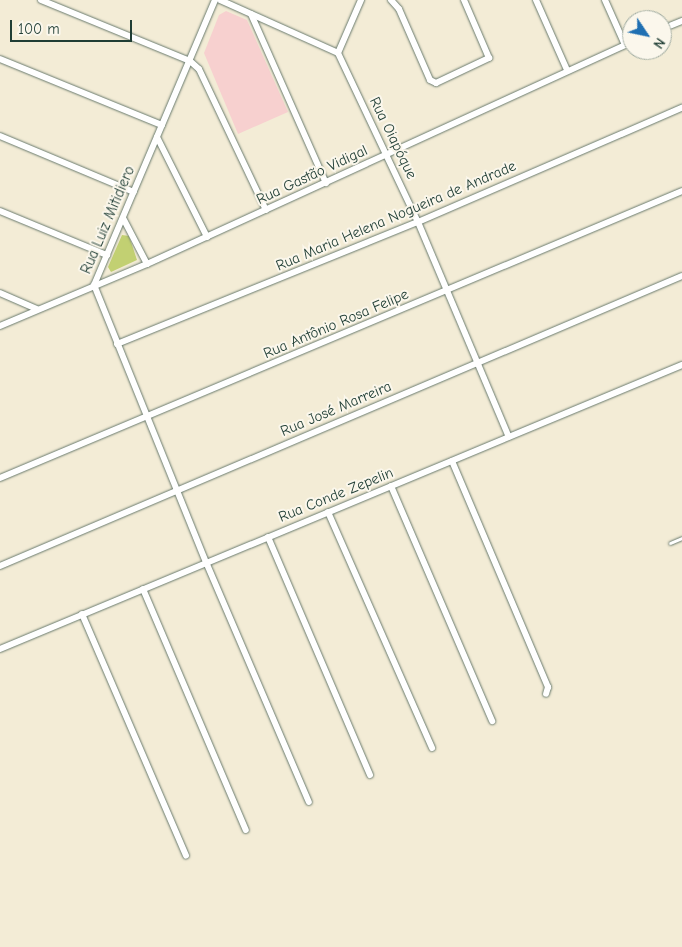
<!DOCTYPE html>
<meta charset="utf-8">
<style>
body{margin:0}
#map{position:relative;width:682px;height:947px;overflow:hidden;background:#f3ecd6;font-family:"Comic Neue",sans-serif}
div>[style]{position:absolute}
.built>*{inset:0;background:#f7d0cf}
.green>*{inset:0;background:#c2d072}
.roads{filter:drop-shadow(0 0 1px #697a6d) drop-shadow(0 0 1px #697a6d)}
.lane>*{height:3px;margin:-1.5px;padding:0 1.5px;transform-origin:1.5px;border-radius:1.5px;background:#fff}
.street>*{height:6px;margin:-3px;padding:0 3px;transform-origin:3px;border-radius:3px;background:#fff}
span{translate:-50% -50%;white-space:nowrap;text-align:center;line-height:1.15;-webkit-text-stroke:4px #fbf7ec;paint-order:stroke}
.street-label{font-size:15px;color:#1f3d34}
.north{position:absolute;left:622px;top:10px;width:50px;height:50px;box-sizing:border-box;background:#fbf7ec;border:1px solid #a3ada2;border-radius:50%;rotate:124deg;font-size:14px;font-weight:700;line-height:20px;text-align:center;color:#1f3d34}
.north::after{content:'';display:block;margin:auto;width:18px;height:22px;background:#1f6fb2;clip-path:polygon(50% 0,100% 100%,50% 72%,0 100%)}
.scale{position:absolute;left:10px;top:20px;width:122px;height:22px;box-sizing:border-box;border:2px solid #1f3d34;border-top:0;padding-left:6px;font-size:15px;line-height:18px;white-space:nowrap;color:#1f3d34;-webkit-text-stroke:4px #fbf7ec;paint-order:stroke}
</style>
<div id="map">
<div class="built">
<i style="clip-path:polygon(226px 11px,247px 20px,288px 112px,238px 134px,204px 53px,219px 15px)"></i>
</div>
<div class="green">
<i style="clip-path:polygon(122px 235px,129px 236px,137px 260px,111px 272px,108px 267px)"></i>
</div>
<div class="roads">
<div class="lane">
<i style="left:670px;top:543px;width:13px;rotate:-23deg"></i>
</div>
<div class="street">
<i style="left:41px;top:0;width:161px;rotate:22.3deg"></i>
<i style="left:190px;top:61px;width:12px;rotate:42deg"></i>
<i style="left:199px;top:69px;width:156px;rotate:64.6deg"></i>
<i style="left:215px;top:0;width:310px;rotate:113deg"></i>
<i style="left:94px;top:285px;width:299px;rotate:68deg"></i>
<i style="left:206px;top:562px;width:261px;rotate:66.8deg"></i>
<i style="left:220px;top:0;width:129px;rotate:24.2deg"></i>
<i style="left:338px;top:53px;width:187px;rotate:64.7deg"></i>
<i style="left:418px;top:222px;width:233px;rotate:67.1deg"></i>
<i style="left:391px;top:0;width:12px;rotate:48deg"></i>
<i style="left:399px;top:9px;width:77px;rotate:66.4deg"></i>
<i style="left:430px;top:80px;width:7px;rotate:27deg"></i>
<i style="left:436px;top:83px;width:59px;rotate:-25.3deg"></i>
<i style="left:489px;top:58px;width:63px;rotate:-113.3deg"></i>
<i style="left:536px;top:0;width:77px;rotate:66.1deg"></i>
<i style="left:605px;top:0;width:49px;rotate:66deg"></i>
<i style="left:251px;top:14px;width:185px;rotate:66.1deg"></i>
<i style="left:662px;top:29px;width:22px;rotate:-22deg"></i>
<i style="left:338px;top:53px;width:58px;rotate:-66.5deg"></i>
<i style="left:0;top:59px;width:175px;rotate:22.2deg"></i>
<i style="left:0;top:136px;width:145px;rotate:22.7deg"></i>
<i style="left:157px;top:137px;width:112px;rotate:63.4deg"></i>
<i style="left:0;top:211px;width:116px;rotate:22.4deg"></i>
<i style="left:123px;top:218px;width:52px;rotate:62.4deg"></i>
<i style="left:0;top:293px;width:40px;rotate:23.4deg"></i>
<i style="left:0;top:326px;width:160px;rotate:-22.9deg"></i>
<i style="left:147px;top:264px;width:533px;rotate:-24.6deg"></i>
<i style="left:117px;top:344px;width:325px;rotate:-22.1deg"></i>
<i style="left:418px;top:222px;width:288px;rotate:-23.4deg"></i>
<i style="left:452px;top:461px;width:246px;rotate:67deg"></i>
<i style="left:548px;top:687px;width:7px;rotate:106deg"></i>
<i style="left:0;top:478px;width:740px;rotate:-22.82deg"></i>
<i style="left:391px;top:486px;width:256px;rotate:66.7deg"></i>
<i style="left:328px;top:512px;width:258px;rotate:66.2deg"></i>
<i style="left:268px;top:537px;width:259px;rotate:66.8deg"></i>
<i style="left:0;top:566px;width:741px;rotate:-23.04deg"></i>
<i style="left:143px;top:589px;width:262px;rotate:66.9deg"></i>
<i style="left:82px;top:614px;width:263px;rotate:66.7deg"></i>
<i style="left:0;top:649px;width:739px;rotate:-22.61deg"></i>
</div>
</div>
<div class="street-label">
<span style="left:393px;top:138px;rotate:64deg">Rua Oiapóque</span>
<span style="left:312px;top:175px;rotate:-25deg">Rua Gastão Vidigal</span>
<span style="left:396px;top:216px;rotate:-23deg">Rua Maria Helena Nogueira de Andrade</span>
<span style="left:108px;top:220px;rotate:-67deg">Rua Luiz Mitidiero</span>
<span style="left:336px;top:324px;rotate:-23deg">Rua Antônio Rosa Felipe</span>
<span style="left:336px;top:409px;rotate:-23deg">Rua José Marreira</span>
<span style="left:336px;top:495px;rotate:-22deg">Rua Conde Zepelin</span>
</div>
<div class="north">N</div>
<div class="scale">100 m</div>
</div>
